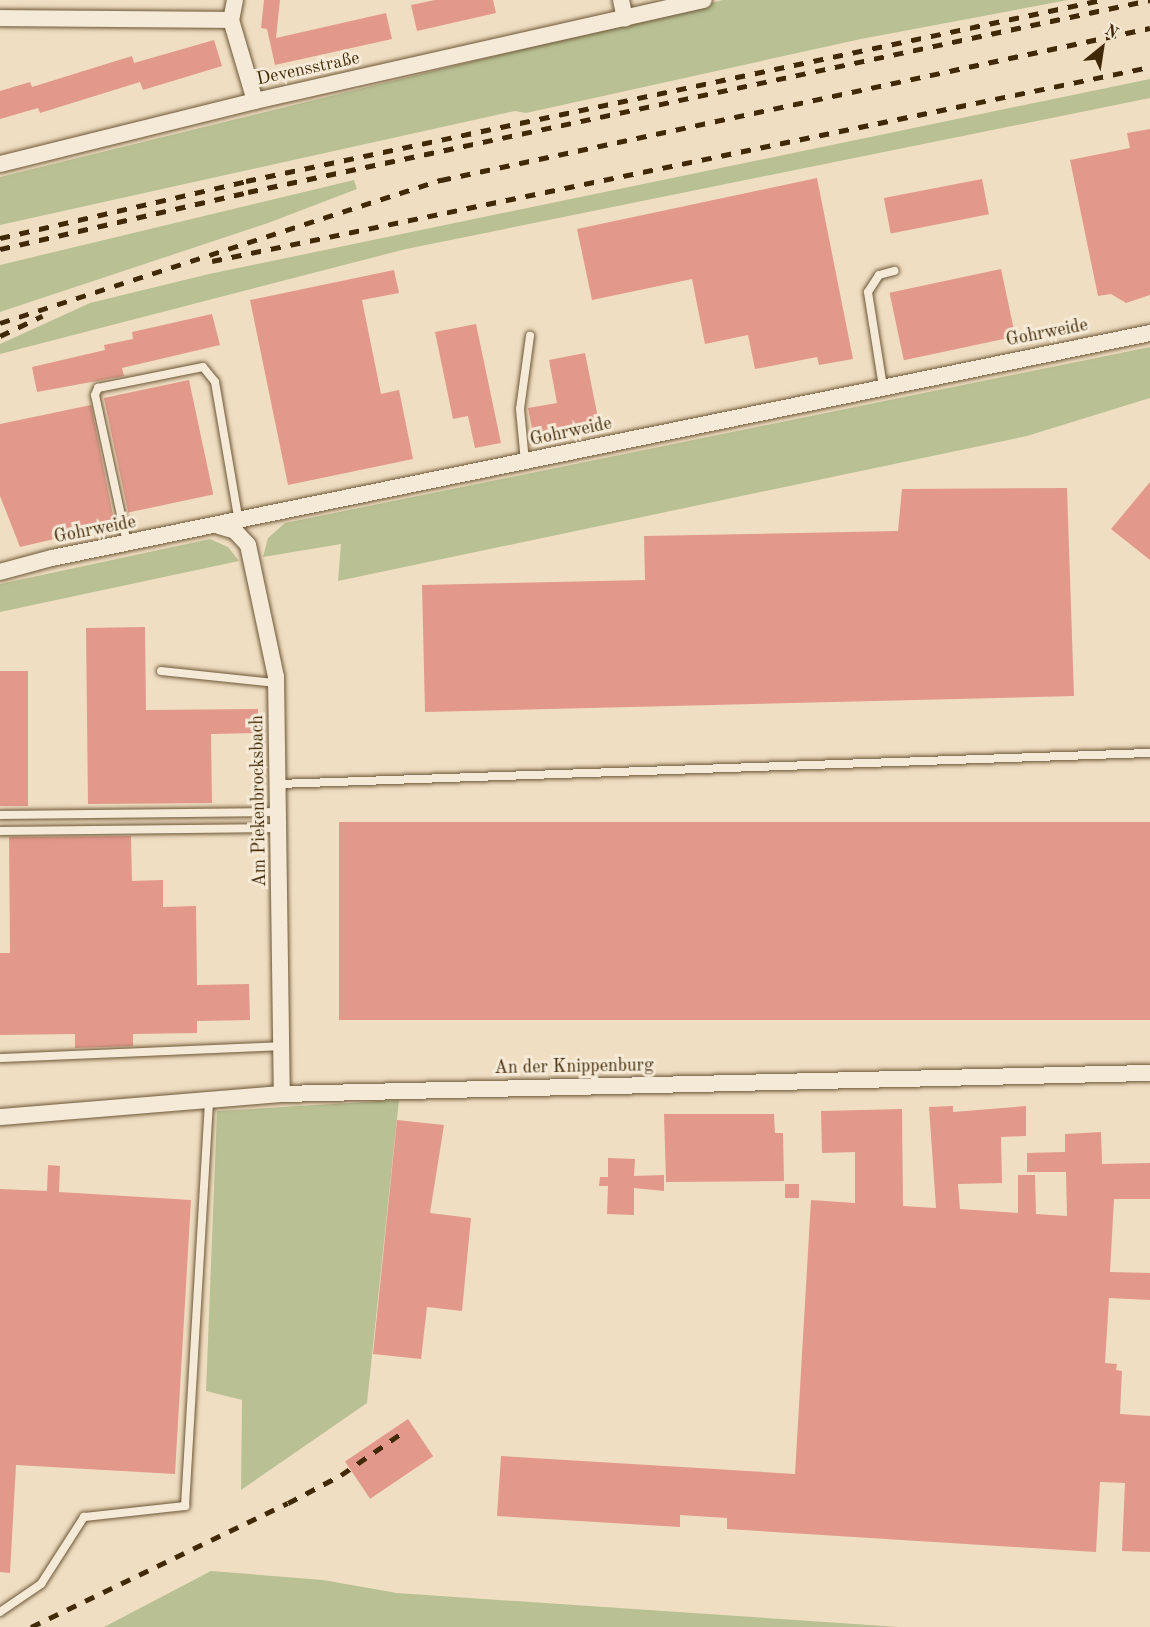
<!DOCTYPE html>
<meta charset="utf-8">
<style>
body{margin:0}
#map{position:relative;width:1150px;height:1627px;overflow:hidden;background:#f0dec2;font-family:"Old Standard TT",serif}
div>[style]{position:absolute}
.green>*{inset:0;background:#b9c194}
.building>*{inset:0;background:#e2998b;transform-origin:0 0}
.roads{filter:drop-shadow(0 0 2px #6c5636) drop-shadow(0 0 2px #6c5636)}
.service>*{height:8px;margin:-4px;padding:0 4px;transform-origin:4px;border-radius:4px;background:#f5ead7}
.minor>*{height:16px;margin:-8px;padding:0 8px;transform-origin:8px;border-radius:8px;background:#f5ead7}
.rail>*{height:4.5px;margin-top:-2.25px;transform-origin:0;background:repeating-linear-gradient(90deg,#402907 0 10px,transparent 0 20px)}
span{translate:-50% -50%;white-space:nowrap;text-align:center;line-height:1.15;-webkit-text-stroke:6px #f5ead7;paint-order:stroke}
.street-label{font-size:18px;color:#402907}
.north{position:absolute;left:1072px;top:18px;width:60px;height:60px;-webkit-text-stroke:4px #f5ead7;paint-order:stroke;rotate:30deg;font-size:16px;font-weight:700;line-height:24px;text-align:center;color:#402907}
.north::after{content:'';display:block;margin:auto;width:21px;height:27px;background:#402907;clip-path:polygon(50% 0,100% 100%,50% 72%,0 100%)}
</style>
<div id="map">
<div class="green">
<i style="clip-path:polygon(723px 0,1068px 0,861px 39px,526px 113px,515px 111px,0 225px,0 177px)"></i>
<i style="clip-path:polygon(1150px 79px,1150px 98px,406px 249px,0 354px,0 344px,90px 303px,209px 274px)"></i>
<i style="clip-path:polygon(354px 180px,357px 189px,268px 223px,0 312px,0 265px)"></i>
<i style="clip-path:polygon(1150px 347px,1150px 398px,1027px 436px,338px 581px,341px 544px,263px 557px,268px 538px,285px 523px)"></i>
<i style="clip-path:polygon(210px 539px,228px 547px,239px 561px,0 612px,0 584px)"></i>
<i style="clip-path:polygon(399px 1100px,367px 1403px,241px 1490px,242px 1400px,206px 1391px,217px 1111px)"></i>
<i style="clip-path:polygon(211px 1571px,323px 1580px,397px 1593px,899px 1627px,104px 1627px)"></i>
</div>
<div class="building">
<i style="clip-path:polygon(264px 0,280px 0,276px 38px,386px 13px,392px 39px,275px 65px,267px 29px,261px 28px)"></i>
<i style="clip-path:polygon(435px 0,493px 0,496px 13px,417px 31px,411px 5px)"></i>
<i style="clip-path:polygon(214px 40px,222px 66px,143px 90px,140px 82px,40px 113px,38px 108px,0 119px,0 91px,30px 82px,32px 87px,132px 56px,134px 63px)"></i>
<i style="clip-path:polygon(1150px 129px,1150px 295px,1126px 303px,1111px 294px,1098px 296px,1070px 160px,1130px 148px,1127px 133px)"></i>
<i style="clip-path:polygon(817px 178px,853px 359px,819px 365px,817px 357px,755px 369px,748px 335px,705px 344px,692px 279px,592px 300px,577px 229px)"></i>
<i style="left:982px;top:179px;width:36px;height:100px;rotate:79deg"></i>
<i style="left:1001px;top:269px;width:69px;height:114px;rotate:78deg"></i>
<i style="clip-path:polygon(394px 270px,399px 293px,362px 300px,381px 394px,399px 390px,413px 459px,288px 485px,250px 300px)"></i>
<i style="clip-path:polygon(212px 314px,220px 345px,122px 368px,124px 376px,37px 392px,32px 367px,105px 350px,104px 345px,133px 339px,132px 332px)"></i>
<i style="clip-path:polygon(476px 324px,501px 443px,475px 448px,468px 416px,453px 419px,435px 332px)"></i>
<i style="clip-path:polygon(585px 353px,599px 423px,533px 433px,528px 408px,557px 403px,549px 360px)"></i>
<i style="left:189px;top:380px;width:117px;height:87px;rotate:78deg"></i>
<i style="clip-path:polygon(91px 405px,115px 525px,20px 547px,0 496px,0 424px)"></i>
<i style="clip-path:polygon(1150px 482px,1150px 560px,1111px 529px)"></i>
<i style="clip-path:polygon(1067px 488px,1074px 696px,425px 712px,422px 585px,645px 580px,644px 536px,898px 531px,902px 489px)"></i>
<i style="clip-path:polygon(145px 627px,146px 710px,258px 709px,258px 733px,211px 734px,212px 803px,88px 804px,86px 628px)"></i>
<i style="left:0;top:671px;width:28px;height:135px"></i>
<i style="left:1150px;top:822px;width:198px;height:811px;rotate:90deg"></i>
<i style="clip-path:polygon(131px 836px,132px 881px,163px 880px,163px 907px,196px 906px,197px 985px,249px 984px,250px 1020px,197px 1021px,197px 1033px,133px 1034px,133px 1046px,75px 1048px,75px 1034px,0 1035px,0 953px,10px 953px,9px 837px)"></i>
<i style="clip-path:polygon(953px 1106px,953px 1112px,1026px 1106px,1026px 1136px,1001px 1137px,1002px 1183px,958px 1184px,960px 1209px,1018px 1213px,1018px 1175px,1035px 1175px,1036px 1214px,1067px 1216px,1066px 1172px,1027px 1172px,1027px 1153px,1065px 1152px,1065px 1134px,1101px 1132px,1102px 1164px,1150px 1163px,1150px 1199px,1114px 1199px,1110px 1272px,1150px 1273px,1150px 1300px,1109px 1298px,1105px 1363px,1117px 1364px,1116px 1370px,1122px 1371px,1120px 1414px,1150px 1416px,1150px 1552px,1122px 1551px,1125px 1483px,1100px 1482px,1096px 1552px,727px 1529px,727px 1518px,680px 1515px,680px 1527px,497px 1516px,501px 1456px,795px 1474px,811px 1200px,855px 1203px,855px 1152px,822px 1153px,821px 1111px,902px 1109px,903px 1206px,936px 1208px,929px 1107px)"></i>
<i style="clip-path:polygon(664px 1114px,774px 1114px,775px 1133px,783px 1133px,784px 1181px,666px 1182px)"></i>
<i style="clip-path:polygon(397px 1120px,444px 1125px,430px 1213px,471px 1218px,462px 1311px,427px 1307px,421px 1359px,373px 1354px)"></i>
<i style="clip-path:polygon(608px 1158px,635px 1159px,634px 1176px,664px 1175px,664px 1191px,634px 1188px,634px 1215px,607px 1214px,608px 1186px,599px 1186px,600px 1177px,608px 1177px)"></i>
<i style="clip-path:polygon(48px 1165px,60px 1166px,59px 1192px,191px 1200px,175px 1474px,16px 1465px,10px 1573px,0 1572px,0 1189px,47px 1191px)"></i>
<i style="left:799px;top:1184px;width:14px;height:14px;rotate:90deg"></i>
<i style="left:408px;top:1419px;width:45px;height:76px;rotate:56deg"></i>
</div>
<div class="roads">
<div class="service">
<i style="left:883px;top:387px;width:96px;rotate:-99deg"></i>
<i style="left:868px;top:292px;width:20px;rotate:-57deg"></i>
<i style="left:879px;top:275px;width:16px;rotate:-15deg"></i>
<i style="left:525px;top:462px;width:53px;rotate:-95.4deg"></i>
<i style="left:520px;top:409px;width:74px;rotate:-82.2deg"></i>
<i style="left:127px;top:543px;width:151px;rotate:-102.2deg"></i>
<i style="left:95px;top:395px;width:8px;rotate:-67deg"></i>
<i style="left:98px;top:388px;width:107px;rotate:-11.3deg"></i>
<i style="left:203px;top:367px;width:19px;rotate:51deg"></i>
<i style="left:215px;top:382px;width:142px;rotate:80.3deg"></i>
<i style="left:161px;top:671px;width:116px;rotate:6deg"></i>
<i style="left:278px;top:784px;width:873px;rotate:-2.04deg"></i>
<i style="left:0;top:815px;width:278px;rotate:-0.6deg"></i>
<i style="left:0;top:831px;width:279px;rotate:-0.6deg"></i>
<i style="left:0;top:1058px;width:281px;rotate:-2.4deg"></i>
<i style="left:0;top:1612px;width:50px;rotate:-34.3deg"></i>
<i style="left:41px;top:1584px;width:80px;rotate:-57.3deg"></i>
<i style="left:84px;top:1517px;width:102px;rotate:-6.2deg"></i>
<i style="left:185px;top:1506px;width:407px;rotate:-86.6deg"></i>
</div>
<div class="minor">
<i style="left:235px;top:0;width:20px;rotate:101deg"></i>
<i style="left:231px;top:20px;width:84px;rotate:73.5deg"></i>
<i style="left:621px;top:0;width:19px;rotate:78deg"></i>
<i style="left:0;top:18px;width:231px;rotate:0.5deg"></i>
<i style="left:0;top:164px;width:263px;rotate:-13.9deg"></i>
<i style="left:255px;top:101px;width:460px;rotate:-12.7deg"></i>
<i style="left:219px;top:526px;width:17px;rotate:17deg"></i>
<i style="left:235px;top:531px;width:19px;rotate:47deg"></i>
<i style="left:248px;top:545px;width:135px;rotate:78deg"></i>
<i style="left:276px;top:677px;width:417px;rotate:89.2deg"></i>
<i style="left:0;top:572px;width:54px;rotate:-15.1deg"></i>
<i style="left:52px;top:558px;width:1121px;rotate:-11.58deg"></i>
<i style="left:0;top:1117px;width:283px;rotate:-4.7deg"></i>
<i style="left:282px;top:1094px;width:868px;rotate:-1.39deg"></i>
</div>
</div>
<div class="rail">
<i style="left:0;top:238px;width:253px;rotate:-13deg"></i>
<i style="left:246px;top:181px;width:874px;rotate:-11.95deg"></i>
<i style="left:0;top:249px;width:254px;rotate:-12.9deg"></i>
<i style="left:248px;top:192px;width:922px;rotate:-12.02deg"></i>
<i style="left:212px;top:261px;width:958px;rotate:-11.69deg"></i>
<i style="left:0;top:323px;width:464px;rotate:-18deg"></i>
<i style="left:441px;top:180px;width:725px;rotate:-12.1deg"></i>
<i style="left:0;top:336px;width:47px;rotate:-25.5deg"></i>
<i style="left:31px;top:1627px;width:285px;rotate:-25.8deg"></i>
<i style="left:288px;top:1503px;width:60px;rotate:-27.8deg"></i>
<i style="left:341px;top:1475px;width:79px;rotate:-34.7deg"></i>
</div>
<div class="street-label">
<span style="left:308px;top:69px;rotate:-12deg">Devensstraße</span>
<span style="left:1047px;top:333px;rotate:-11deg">Gohrweide</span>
<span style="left:571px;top:432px;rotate:-12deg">Gohrweide</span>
<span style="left:95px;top:530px;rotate:-11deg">Gohrweide</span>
<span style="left:259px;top:801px;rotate:-91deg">Am Piekenbrocksbach</span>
<span style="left:574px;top:1067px;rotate:-1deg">An der Knippenburg</span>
</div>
<div class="north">N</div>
</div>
